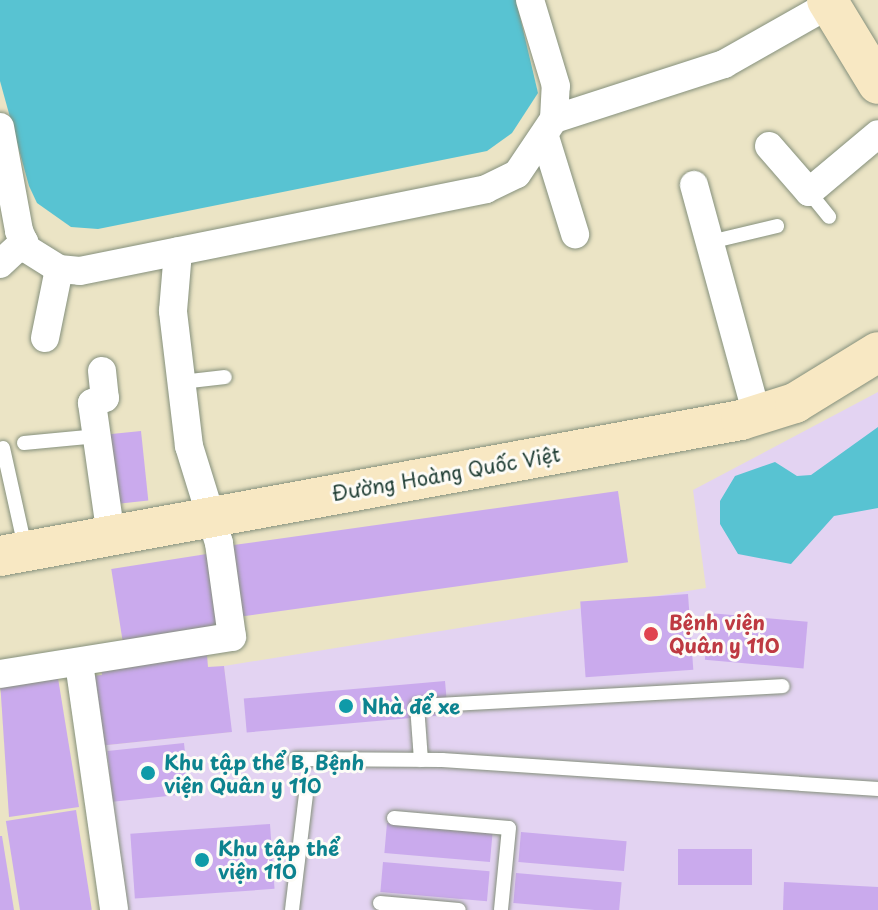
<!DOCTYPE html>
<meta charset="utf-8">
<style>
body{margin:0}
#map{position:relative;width:878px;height:910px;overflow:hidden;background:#ebe4c5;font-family:"Playpen Sans",sans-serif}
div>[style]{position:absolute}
.built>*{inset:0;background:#e3d3f2}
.water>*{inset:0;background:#58c3d2}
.building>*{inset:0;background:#caaaed;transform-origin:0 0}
.roads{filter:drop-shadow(0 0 2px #85907c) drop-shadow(0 0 2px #85907c)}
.lane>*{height:14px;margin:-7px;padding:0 7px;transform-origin:7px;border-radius:7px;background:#fff}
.street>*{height:28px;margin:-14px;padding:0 14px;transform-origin:14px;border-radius:14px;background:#fff}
.secondary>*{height:40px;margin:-20px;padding:0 20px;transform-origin:20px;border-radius:20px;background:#f8e8c3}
.dots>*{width:22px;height:22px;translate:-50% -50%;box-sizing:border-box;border:4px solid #fdfcf7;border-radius:50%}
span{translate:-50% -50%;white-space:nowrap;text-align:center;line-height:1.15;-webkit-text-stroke:6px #fdfcf7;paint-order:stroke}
.street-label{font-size:20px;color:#1f3d34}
.health-label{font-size:20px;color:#be3a42;font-weight:700}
.left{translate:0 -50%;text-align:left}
.culture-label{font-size:20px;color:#0d838f;font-weight:700}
</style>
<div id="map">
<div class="built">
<i style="clip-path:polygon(878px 392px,878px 910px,124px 910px,98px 746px,231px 732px,224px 666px,706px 588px,693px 490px)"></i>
</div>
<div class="water">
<i style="clip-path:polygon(0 0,516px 0,538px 93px,512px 133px,487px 151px,98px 229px,71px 227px,37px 203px,29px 186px,0 81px)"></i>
<i style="clip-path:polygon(878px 427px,878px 508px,834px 516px,791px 564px,738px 554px,720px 524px,720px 501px,735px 476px,775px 462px,797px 476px,811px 475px)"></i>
</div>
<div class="building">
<i style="left:141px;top:431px;width:70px;height:37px;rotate:84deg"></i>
<i style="left:618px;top:491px;width:72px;height:392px;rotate:82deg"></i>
<i style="left:213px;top:553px;width:78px;height:103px;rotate:81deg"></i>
<i style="left:688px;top:594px;width:76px;height:108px;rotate:86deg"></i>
<i style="left:709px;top:613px;width:99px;height:47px;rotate:5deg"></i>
<i style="clip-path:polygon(207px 655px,208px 667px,224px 666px,232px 732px,98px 746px,90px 676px,102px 675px,101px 666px)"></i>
<i style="clip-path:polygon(57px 672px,79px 807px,9px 817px,0 681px)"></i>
<i style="left:445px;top:681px;width:34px;height:202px;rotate:85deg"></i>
<i style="left:184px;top:743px;width:51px;height:77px;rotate:84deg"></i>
<i style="left:76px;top:810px;width:101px;height:71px;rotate:81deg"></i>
<i style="left:387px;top:823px;width:106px;height:30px;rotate:5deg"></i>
<i style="left:270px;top:824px;width:65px;height:140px;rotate:86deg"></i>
<i style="left:521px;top:832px;width:106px;height:30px;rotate:5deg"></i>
<i style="clip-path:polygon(0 836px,2px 836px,14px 910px,0 910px)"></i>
<i style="left:752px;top:849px;width:36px;height:74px;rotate:90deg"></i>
<i style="left:383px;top:862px;width:107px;height:30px;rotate:5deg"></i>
<i style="left:516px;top:873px;width:106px;height:30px;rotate:5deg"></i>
<i style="clip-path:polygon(784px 882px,878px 887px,878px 910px,783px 910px)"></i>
</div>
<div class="roads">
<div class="lane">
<i style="left:809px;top:192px;width:32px;rotate:51deg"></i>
<i style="left:710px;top:242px;width:69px;rotate:-13.4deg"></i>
<i style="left:182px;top:382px;width:43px;rotate:-6.6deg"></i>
<i style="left:24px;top:443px;width:74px;rotate:-5.4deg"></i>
<i style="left:3px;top:448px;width:101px;rotate:77.5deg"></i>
<i style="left:296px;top:759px;width:146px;rotate:0.4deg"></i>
<i style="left:442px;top:760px;width:437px;rotate:3.8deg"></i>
<i style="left:421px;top:760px;width:54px;rotate:-94.2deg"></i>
<i style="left:417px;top:706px;width:366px;rotate:-3.1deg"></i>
<i style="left:394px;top:818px;width:115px;rotate:5deg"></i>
<i style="left:509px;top:828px;width:82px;rotate:95.6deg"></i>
<i style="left:380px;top:903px;width:79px;rotate:5.1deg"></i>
<i style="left:292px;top:910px;width:125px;rotate:-83.1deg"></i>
</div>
<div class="street">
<i style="left:554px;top:119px;width:179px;rotate:-17.9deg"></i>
<i style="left:724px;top:64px;width:122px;rotate:-29.5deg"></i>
<i style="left:0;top:127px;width:106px;rotate:79.6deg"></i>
<i style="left:19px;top:231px;width:20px;rotate:66deg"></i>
<i style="left:27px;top:249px;width:38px;rotate:32deg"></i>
<i style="left:59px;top:269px;width:21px;rotate:5deg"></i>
<i style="left:80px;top:271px;width:414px;rotate:-11.4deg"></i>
<i style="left:486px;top:189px;width:34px;rotate:-26deg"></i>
<i style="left:517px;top:174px;width:66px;rotate:-56.1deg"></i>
<i style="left:554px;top:119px;width:33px;rotate:-87deg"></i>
<i style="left:556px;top:86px;width:90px;rotate:-106.8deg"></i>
<i style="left:545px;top:137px;width:102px;rotate:72.8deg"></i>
<i style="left:769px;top:146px;width:61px;rotate:49deg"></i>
<i style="left:809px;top:192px;width:90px;rotate:-40deg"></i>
<i style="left:694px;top:185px;width:239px;rotate:74.7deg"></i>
<i style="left:0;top:264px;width:33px;rotate:-43deg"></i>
<i style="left:45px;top:338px;width:70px;rotate:-78.5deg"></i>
<i style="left:102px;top:371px;width:27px;rotate:84deg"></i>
<i style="left:105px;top:398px;width:14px;rotate:159deg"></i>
<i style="left:92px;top:403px;width:134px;rotate:81.9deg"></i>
<i style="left:79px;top:663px;width:249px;rotate:81.9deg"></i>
<i style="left:0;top:674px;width:235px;rotate:-9.1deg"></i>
<i style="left:232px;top:637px;width:95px;rotate:-97.9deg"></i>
<i style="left:219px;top:543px;width:102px;rotate:-107.2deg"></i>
<i style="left:189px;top:446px;width:136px;rotate:-96.8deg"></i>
<i style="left:173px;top:311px;width:60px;rotate:-85.2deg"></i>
</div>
<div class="secondary">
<i style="left:827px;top:0;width:98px;rotate:58.7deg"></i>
<i style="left:0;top:556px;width:753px;rotate:-10.4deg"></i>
<i style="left:741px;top:420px;width:57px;rotate:-17.5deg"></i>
<i style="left:795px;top:403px;width:97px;rotate:-31.6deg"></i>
</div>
</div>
<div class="dots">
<i style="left:651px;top:634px;background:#e0444e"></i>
<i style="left:346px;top:706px;background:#0f9aa8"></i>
<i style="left:148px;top:773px;background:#0f9aa8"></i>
<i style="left:202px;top:860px;background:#0f9aa8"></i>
</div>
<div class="street-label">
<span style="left:446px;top:474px;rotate:-10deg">Đường Hoàng Quốc Việt</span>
</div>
<div class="health-label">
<span class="left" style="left:669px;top:634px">Bệnh viện<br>Quân y 110</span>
</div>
<div class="culture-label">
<span class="left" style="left:362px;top:706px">Nhà để xe</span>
<span class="left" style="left:164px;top:774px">Khu tập thể B, Bệnh<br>viện Quân y 110</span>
<span class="left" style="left:218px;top:860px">Khu tập thể<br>viện 110</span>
</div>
</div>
